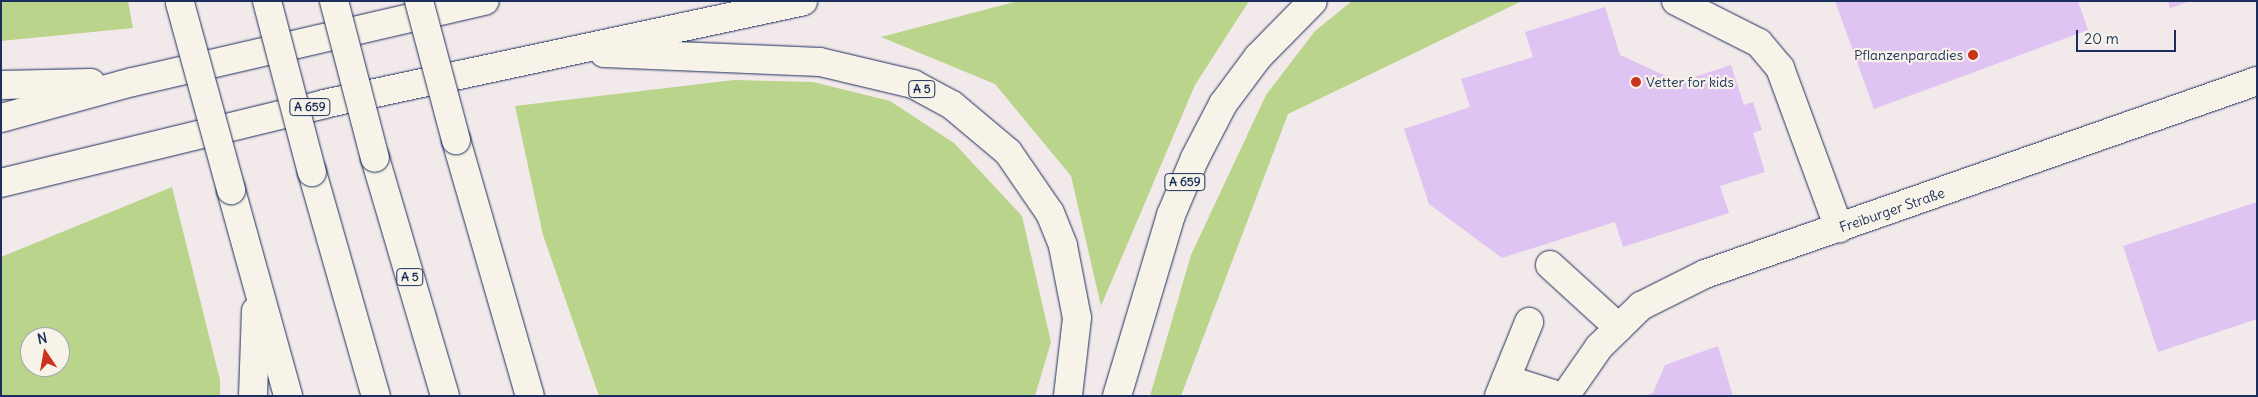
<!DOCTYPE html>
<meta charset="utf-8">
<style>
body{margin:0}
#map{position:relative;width:2258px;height:397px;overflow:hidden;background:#f2e9ea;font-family:Delius,sans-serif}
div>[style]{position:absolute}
.green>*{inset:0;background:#bad48b}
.building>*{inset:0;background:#dfc3f2}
.roads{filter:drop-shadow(0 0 1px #1b2f5e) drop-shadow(0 0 1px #1b2f5e)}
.minor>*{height:28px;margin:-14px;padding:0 14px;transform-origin:14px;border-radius:14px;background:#f7f3e8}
.highway>*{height:28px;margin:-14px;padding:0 14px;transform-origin:14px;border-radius:14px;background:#f7f3e8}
.bridges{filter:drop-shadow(0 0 1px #1b2f5e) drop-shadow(0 0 1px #1b2f5e)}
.highway-bridge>*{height:28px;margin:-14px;padding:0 14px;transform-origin:14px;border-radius:14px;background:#f7f3e8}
.dots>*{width:14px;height:14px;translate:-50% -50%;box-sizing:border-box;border:2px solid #f7f3e8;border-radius:50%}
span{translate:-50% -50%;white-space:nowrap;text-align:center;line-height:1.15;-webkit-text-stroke:4.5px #f7f3e8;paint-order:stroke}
.shield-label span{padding:1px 4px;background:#f7f3e8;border:1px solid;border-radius:4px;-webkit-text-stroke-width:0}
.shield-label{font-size:12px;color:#1b2f5e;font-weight:700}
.poi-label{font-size:14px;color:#1b2f5e}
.right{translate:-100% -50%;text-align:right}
.left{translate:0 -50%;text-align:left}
.street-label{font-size:14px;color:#1b2f5e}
.frame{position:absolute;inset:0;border:2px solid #1b2f5e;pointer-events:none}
.north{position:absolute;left:20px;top:327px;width:50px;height:50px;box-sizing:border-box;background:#f7f3e8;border:1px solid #9fa5b1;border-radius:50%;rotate:348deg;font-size:14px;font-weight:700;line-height:20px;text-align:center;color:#1b2f5e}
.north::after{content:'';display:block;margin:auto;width:18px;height:22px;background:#c8321e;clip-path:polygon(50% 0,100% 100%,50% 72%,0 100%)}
.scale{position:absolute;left:2076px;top:30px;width:100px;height:22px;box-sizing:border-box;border:2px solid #1b2f5e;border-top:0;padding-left:6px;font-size:15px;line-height:18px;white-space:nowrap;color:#1b2f5e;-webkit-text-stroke:4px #f7f3e8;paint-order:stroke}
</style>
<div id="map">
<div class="green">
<i style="clip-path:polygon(1px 1px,128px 1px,133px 28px,1px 41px)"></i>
<i style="clip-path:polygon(1018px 1px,1249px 1px,1195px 85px,1101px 306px,1071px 176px,995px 84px,881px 37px)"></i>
<i style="clip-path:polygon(1352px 1px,1522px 1px,1288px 114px,1181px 396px,1150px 396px,1191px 255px,1266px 95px,1315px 31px)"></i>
<i style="clip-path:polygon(734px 80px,813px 82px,890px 101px,954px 143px,1022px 216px,1051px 342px,1035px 396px,599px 396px,543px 235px,515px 106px)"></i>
<i style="clip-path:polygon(evenodd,172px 187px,220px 380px,220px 396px,1px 396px,1px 257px,172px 187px,30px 337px,60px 337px,60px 367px,30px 367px,30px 337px)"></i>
</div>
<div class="building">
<i style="clip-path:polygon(1835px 1px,2078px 1px,2088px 30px,1874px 109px)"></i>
<i style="clip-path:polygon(2168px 1px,2188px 1px,2188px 2px,2170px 8px)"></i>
<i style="clip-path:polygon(1605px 7px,1620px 55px,1679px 82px,1731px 65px,1744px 105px,1753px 102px,1762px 130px,1753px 133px,1765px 172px,1720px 186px,1729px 213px,1623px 247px,1615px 222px,1502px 258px,1429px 204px,1404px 129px,1470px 107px,1461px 79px,1533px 57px,1525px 32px)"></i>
<i style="clip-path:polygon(2257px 202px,2257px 319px,2158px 352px,2123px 246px)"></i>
<i style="clip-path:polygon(1718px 346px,1733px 396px,1644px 396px,1653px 393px,1665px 365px)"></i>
</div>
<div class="roads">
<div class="minor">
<i style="left:1676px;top:1px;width:93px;rotate:26.8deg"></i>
<i style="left:1759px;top:43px;width:33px;rotate:50deg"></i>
<i style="left:1780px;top:68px;width:171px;rotate:69.8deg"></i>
<i style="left:1550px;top:265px;width:93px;rotate:42.4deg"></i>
<i style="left:1506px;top:379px;width:56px;rotate:17.8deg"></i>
<i style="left:1499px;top:396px;width:80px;rotate:-67.9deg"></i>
<i style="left:1565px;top:396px;width:60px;rotate:-55.2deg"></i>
<i style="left:1599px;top:347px;width:59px;rotate:-44.3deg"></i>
<i style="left:1641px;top:306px;width:72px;rotate:-26.6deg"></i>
<i style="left:1705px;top:274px;width:585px;rotate:-19.27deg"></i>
</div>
<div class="highway">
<i style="left:604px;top:53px;width:216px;rotate:2.4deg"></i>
<i style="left:820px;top:62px;width:96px;rotate:13.3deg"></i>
<i style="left:913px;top:84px;width:44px;rotate:28.3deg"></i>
<i style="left:952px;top:105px;width:73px;rotate:40deg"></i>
<i style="left:1008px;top:152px;width:74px;rotate:55.5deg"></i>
<i style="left:1050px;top:213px;width:35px;rotate:68deg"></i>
<i style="left:1063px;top:246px;width:73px;rotate:79deg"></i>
<i style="left:1077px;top:318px;width:79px;rotate:96.6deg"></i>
<i style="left:1px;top:85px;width:90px;rotate:-1.3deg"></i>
<i style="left:1px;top:118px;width:137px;rotate:-15.3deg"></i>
<i style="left:133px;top:82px;width:361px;rotate:-13deg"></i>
<i style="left:456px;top:140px;width:266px;rotate:73.9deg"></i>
<i style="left:375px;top:158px;width:248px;rotate:73.6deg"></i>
<i style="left:312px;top:172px;width:233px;rotate:74.1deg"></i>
<i style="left:1px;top:183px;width:333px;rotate:-13.7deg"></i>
<i style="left:324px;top:104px;width:490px;rotate:-12.1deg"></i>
<i style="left:231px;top:190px;width:214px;rotate:74.5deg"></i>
<i style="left:253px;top:396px;width:85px;rotate:-88deg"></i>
<i style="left:1117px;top:396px;width:189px;rotate:-73.4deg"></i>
<i style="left:1171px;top:215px;width:62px;rotate:-67.2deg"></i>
<i style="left:1195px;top:158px;width:61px;rotate:-62.6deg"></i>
<i style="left:1223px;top:104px;width:59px;rotate:-53.3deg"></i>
<i style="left:1258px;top:57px;width:78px;rotate:-45.5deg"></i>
</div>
</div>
<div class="bridges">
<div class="highway-bridge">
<i style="left:267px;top:1px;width:177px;rotate:75.3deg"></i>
<i style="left:334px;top:1px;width:162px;rotate:75.4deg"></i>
<i style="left:419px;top:1px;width:144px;rotate:75.1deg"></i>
<i style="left:180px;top:3px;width:194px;rotate:74.7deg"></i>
</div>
</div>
<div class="dots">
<i style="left:1973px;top:55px;background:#c8321e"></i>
<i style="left:1636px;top:82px;background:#c8321e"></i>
</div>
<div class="shield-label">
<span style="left:922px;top:89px">A 5</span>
<span style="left:310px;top:107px">A 659</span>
<span style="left:1185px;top:182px">A 659</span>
<span style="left:410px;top:277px">A 5</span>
</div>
<div class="poi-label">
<span class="right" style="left:1963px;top:55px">Pflanzenparadies</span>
<span class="left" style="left:1646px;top:82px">Vetter for kids</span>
</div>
<div class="street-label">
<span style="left:1892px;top:210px;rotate:-19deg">Freiburger Straße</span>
</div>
<div class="frame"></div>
<div class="north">N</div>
<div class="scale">20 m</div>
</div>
